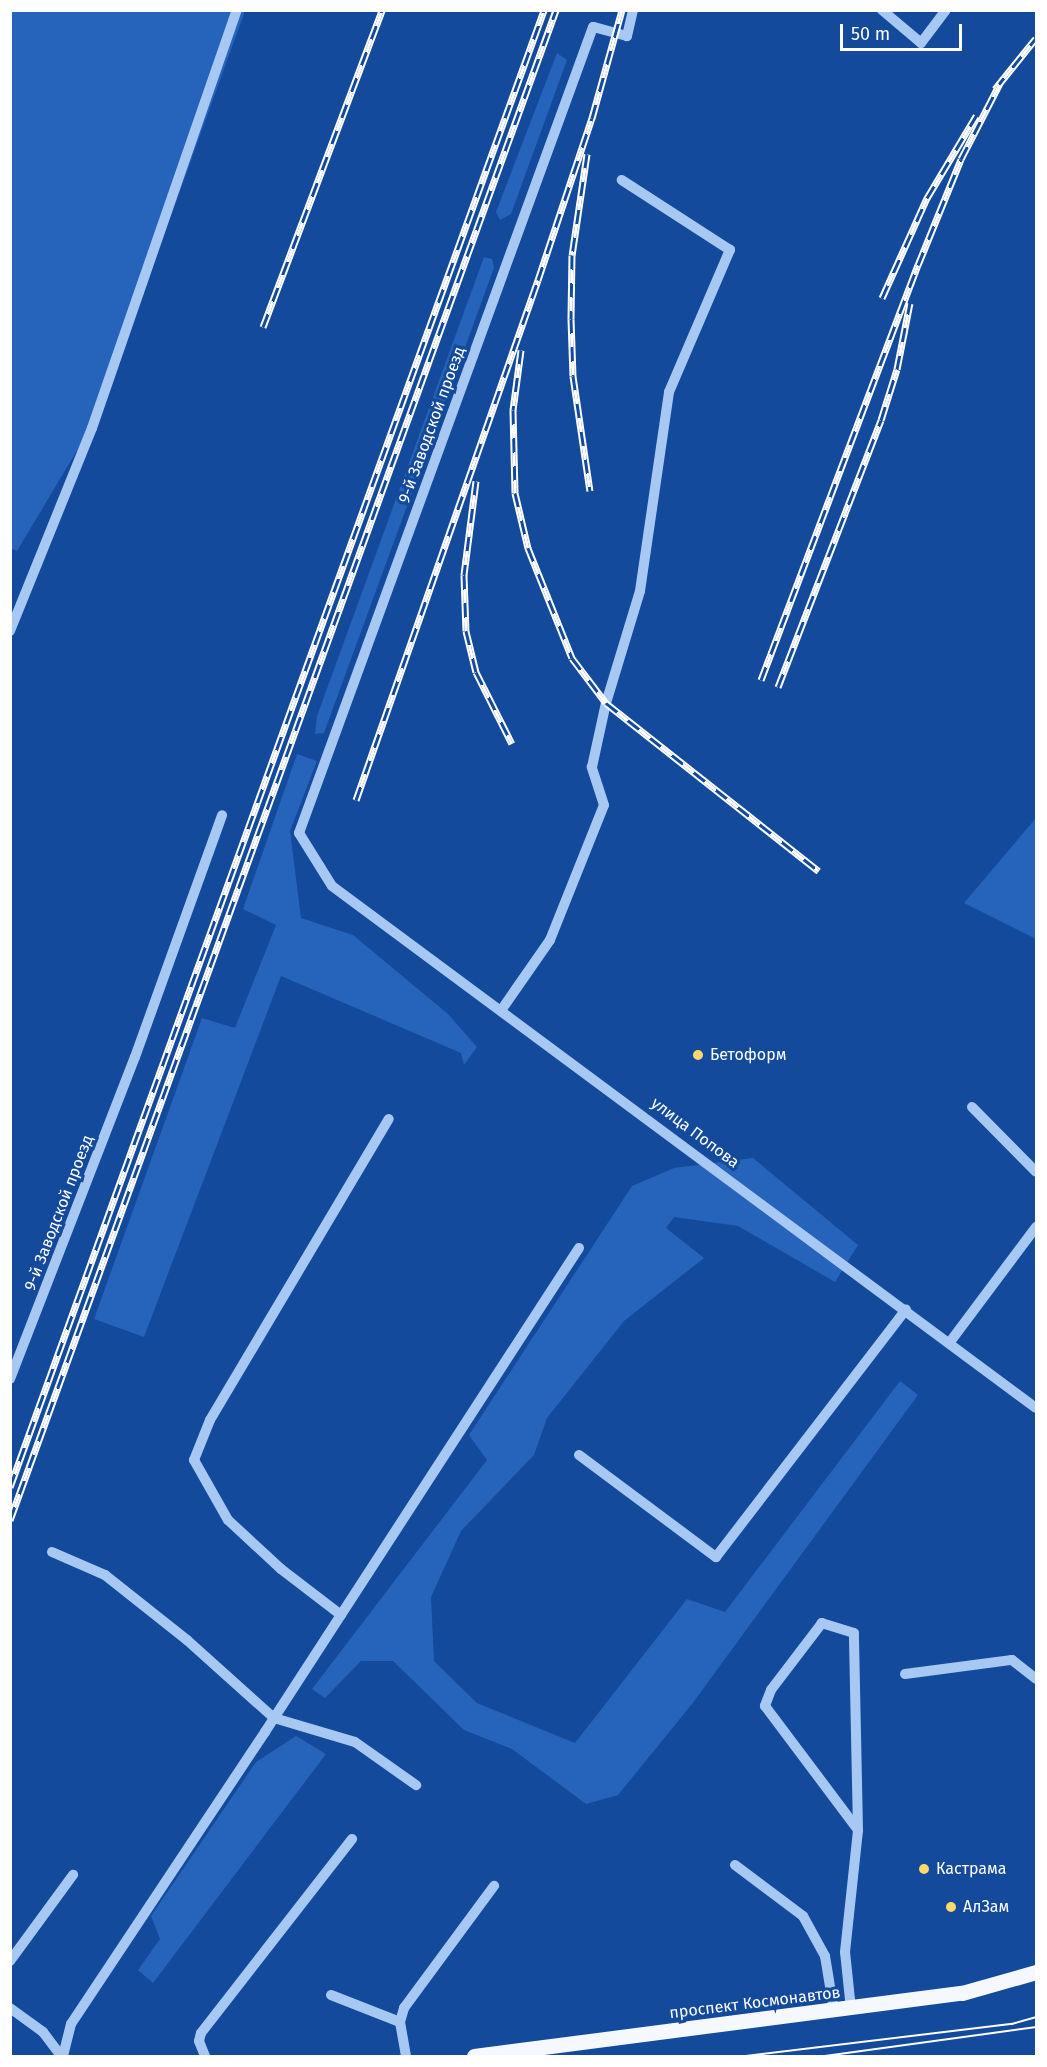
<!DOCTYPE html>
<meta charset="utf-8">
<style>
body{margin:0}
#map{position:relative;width:1047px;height:2067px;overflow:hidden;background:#134a9c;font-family:"Fira Sans",sans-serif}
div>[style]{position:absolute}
.green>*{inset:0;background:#2663ba}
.minor>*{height:10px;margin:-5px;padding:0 5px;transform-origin:5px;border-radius:5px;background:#a8c8f4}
.major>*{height:15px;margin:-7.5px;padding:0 7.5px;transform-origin:7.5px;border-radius:7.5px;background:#f5f8ff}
.tram>*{height:1.5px;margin:-0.75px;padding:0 0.75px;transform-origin:0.75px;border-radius:0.75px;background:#fff}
.rail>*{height:7px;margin-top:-3.5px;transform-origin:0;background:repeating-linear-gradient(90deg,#134a9c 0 14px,#fff 0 28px);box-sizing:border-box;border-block:2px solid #fff}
.dots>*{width:16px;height:16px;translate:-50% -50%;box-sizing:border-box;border:3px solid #134a9c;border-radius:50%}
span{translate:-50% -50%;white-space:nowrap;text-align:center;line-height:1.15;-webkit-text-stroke:6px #134a9c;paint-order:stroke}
.street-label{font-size:16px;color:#fff}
.poi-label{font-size:16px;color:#fff}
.left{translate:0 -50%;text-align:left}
.frame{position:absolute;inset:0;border:12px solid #fff;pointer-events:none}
.scale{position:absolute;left:840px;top:24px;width:122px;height:27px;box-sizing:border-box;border:3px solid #fff;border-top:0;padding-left:8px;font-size:18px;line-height:21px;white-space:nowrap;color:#fff;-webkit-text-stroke:4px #134a9c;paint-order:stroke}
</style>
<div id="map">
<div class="green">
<i style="clip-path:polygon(10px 11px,245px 11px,100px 412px,17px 551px,10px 548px)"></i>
<i style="clip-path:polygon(557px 53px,567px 60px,511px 214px,500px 220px,496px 212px)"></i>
<i style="clip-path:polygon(484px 257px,492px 259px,494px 268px,324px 733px,315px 734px,317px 716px)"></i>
<i style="clip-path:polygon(297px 754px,317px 761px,290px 831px,301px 918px,353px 935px,448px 1014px,477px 1047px,464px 1065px,461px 1053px,281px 976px,144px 1337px,94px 1319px,202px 1018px,235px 1028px,276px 925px,243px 909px)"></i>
<i style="clip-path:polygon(1036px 818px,1036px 939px,964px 903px)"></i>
<i style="clip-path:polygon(753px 1158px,858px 1245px,835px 1282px,738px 1226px,674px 1217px,666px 1228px,704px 1258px,624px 1321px,547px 1418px,534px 1455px,461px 1531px,431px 1597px,434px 1661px,477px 1703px,575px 1743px,687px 1599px,725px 1612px,900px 1381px,918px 1395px,692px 1704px,618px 1795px,586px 1804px,512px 1749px,464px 1730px,393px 1661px,361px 1661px,325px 1698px,312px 1689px,487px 1460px,469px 1435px,632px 1186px,674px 1168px)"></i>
<i style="clip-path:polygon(296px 1736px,326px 1754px,153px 1983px,138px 1970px,160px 1939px,151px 1916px,256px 1762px)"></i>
</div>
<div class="minor">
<i style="left:633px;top:10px;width:27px;rotate:103deg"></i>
<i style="left:627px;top:36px;width:35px;rotate:-165deg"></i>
<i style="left:593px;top:27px;width:858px;rotate:110.04deg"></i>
<i style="left:299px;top:833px;width:62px;rotate:58.1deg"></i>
<i style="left:332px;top:886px;width:876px;rotate:36.56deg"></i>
<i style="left:882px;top:10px;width:51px;rotate:40.2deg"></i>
<i style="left:921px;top:43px;width:41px;rotate:-52.9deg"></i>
<i style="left:10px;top:631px;width:219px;rotate:-68deg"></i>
<i style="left:92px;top:428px;width:442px;rotate:-70.9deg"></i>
<i style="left:502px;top:1009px;width:84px;rotate:-55.2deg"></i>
<i style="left:550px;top:940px;width:145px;rotate:-68.2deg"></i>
<i style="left:604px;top:805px;width:40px;rotate:-108deg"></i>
<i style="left:592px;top:767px;width:66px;rotate:-77.7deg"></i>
<i style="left:606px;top:703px;width:117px;rotate:-73.1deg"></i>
<i style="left:640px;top:591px;width:201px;rotate:-81.7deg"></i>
<i style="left:669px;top:392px;width:155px;rotate:-66.8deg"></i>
<i style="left:730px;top:250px;width:129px;rotate:-147.1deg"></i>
<i style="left:972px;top:1107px;width:91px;rotate:45.4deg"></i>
<i style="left:950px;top:1342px;width:144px;rotate:-53.2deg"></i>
<i style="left:10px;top:1379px;width:345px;rotate:-68.8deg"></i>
<i style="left:135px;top:1057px;width:257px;rotate:-70.2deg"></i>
<i style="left:579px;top:1455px;width:171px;rotate:36.7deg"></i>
<i style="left:716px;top:1557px;width:312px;rotate:-52.5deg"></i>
<i style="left:52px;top:1552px;width:58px;rotate:23.5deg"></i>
<i style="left:105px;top:1575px;width:105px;rotate:38.4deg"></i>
<i style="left:187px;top:1640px;width:117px;rotate:41.9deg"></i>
<i style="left:274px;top:1718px;width:84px;rotate:16.5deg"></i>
<i style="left:355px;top:1742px;width:75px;rotate:35.2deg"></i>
<i style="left:341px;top:1615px;width:76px;rotate:-142.5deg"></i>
<i style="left:281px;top:1569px;width:72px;rotate:-137.2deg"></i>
<i style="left:228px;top:1520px;width:69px;rotate:-119.5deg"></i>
<i style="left:194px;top:1460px;width:43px;rotate:-68.2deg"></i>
<i style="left:210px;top:1420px;width:350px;rotate:-59.3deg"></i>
<i style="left:905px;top:1674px;width:108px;rotate:-7.5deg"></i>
<i style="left:1012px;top:1660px;width:31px;rotate:38deg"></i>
<i style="left:735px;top:1865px;width:85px;rotate:36.9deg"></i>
<i style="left:803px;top:1916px;width:46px;rotate:61.2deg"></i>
<i style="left:825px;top:1956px;width:56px;rotate:80.7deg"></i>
<i style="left:10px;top:1961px;width:107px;rotate:-53.8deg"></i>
<i style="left:331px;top:1995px;width:74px;rotate:21.4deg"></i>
<i style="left:10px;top:2008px;width:41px;rotate:36deg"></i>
<i style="left:43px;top:2032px;width:30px;rotate:53deg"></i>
<i style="left:851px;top:2009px;width:57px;rotate:-96deg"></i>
<i style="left:845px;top:1952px;width:123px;rotate:-83.9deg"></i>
<i style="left:858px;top:1830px;width:197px;rotate:-91.2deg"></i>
<i style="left:854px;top:1633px;width:34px;rotate:-163deg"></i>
<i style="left:822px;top:1623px;width:84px;rotate:127.3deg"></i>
<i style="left:771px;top:1690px;width:17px;rotate:111deg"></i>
<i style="left:765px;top:1706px;width:155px;rotate:53.1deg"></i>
<i style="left:63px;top:2056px;width:33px;rotate:-76deg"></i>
<i style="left:71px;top:2024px;width:351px;rotate:-56.4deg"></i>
<i style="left:265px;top:1732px;width:577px;rotate:-57.03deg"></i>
<i style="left:205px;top:2056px;width:16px;rotate:-112deg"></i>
<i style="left:199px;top:2041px;width:8px;rotate:-76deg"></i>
<i style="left:201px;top:2033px;width:246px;rotate:-52.1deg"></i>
<i style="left:406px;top:2056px;width:35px;rotate:-100deg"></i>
<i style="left:400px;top:2022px;width:15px;rotate:-74deg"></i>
<i style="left:404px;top:2008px;width:152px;rotate:-53.6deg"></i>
</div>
<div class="major">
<i style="left:474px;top:2056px;width:492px;rotate:-7.4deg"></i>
<i style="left:962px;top:1993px;width:77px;rotate:-15.8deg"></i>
</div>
<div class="tram">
<i style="left:746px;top:2056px;width:268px;rotate:-6.9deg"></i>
<i style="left:1012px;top:2024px;width:25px;rotate:-16deg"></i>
<i style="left:825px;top:2056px;width:213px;rotate:-7.8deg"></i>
</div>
<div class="rail">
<i style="left:995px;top:89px;width:65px;rotate:-51.2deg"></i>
<i style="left:587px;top:154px;width:102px;rotate:98.4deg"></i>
<i style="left:572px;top:255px;width:64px;rotate:90.9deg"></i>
<i style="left:571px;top:319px;width:57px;rotate:88deg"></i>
<i style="left:573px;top:376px;width:116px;rotate:81.6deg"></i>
<i style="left:882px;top:298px;width:110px;rotate:-65.8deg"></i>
<i style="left:927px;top:198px;width:96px;rotate:-59.1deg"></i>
<i style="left:263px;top:327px;width:339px;rotate:-69.4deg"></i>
<i style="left:521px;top:350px;width:61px;rotate:97.6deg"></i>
<i style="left:513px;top:410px;width:83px;rotate:88.6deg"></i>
<i style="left:515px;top:493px;width:57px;rotate:76.7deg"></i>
<i style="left:528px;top:548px;width:118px;rotate:68.2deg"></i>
<i style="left:572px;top:658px;width:56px;rotate:52.9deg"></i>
<i style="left:606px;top:703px;width:271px;rotate:38.3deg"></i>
<i style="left:476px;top:481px;width:95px;rotate:97.3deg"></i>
<i style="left:464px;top:575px;width:56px;rotate:88deg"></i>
<i style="left:466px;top:631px;width:42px;rotate:76.3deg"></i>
<i style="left:476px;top:672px;width:80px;rotate:63.4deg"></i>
<i style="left:761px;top:680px;width:444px;rotate:-69.3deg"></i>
<i style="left:918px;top:265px;width:114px;rotate:-67.9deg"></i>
<i style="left:961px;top:159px;width:85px;rotate:-62.8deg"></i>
<i style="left:778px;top:687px;width:286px;rotate:-68.9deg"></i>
<i style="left:881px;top:420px;width:53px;rotate:-72.6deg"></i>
<i style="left:897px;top:369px;width:67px;rotate:-78.9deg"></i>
<i style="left:356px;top:800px;width:551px;rotate:-70.71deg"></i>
<i style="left:538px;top:280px;width:171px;rotate:-71.6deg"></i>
<i style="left:592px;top:118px;width:112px;rotate:-74.5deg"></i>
<i style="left:10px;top:1487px;width:1571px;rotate:-70.12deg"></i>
<i style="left:10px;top:1520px;width:1606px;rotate:-70.12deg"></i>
</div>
<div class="dots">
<i style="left:698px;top:1055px;background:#ffd96b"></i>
<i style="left:924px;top:1869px;background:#ffd96b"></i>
<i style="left:951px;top:1907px;background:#ffd96b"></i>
</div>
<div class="street-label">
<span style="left:432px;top:425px;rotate:-70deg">9-й Заводской проезд</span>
<span style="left:695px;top:1133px;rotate:37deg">улица Попова</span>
<span style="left:59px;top:1213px;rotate:-69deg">9-й Заводской проезд</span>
<span style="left:755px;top:2003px;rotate:-7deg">проспект Космонавтов</span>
</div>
<div class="poi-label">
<span class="left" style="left:710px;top:1055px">Бетоформ</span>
<span class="left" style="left:936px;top:1869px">Кастрама</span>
<span class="left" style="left:963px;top:1907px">АлЗам</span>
</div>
<div class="frame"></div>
<div class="scale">50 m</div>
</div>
